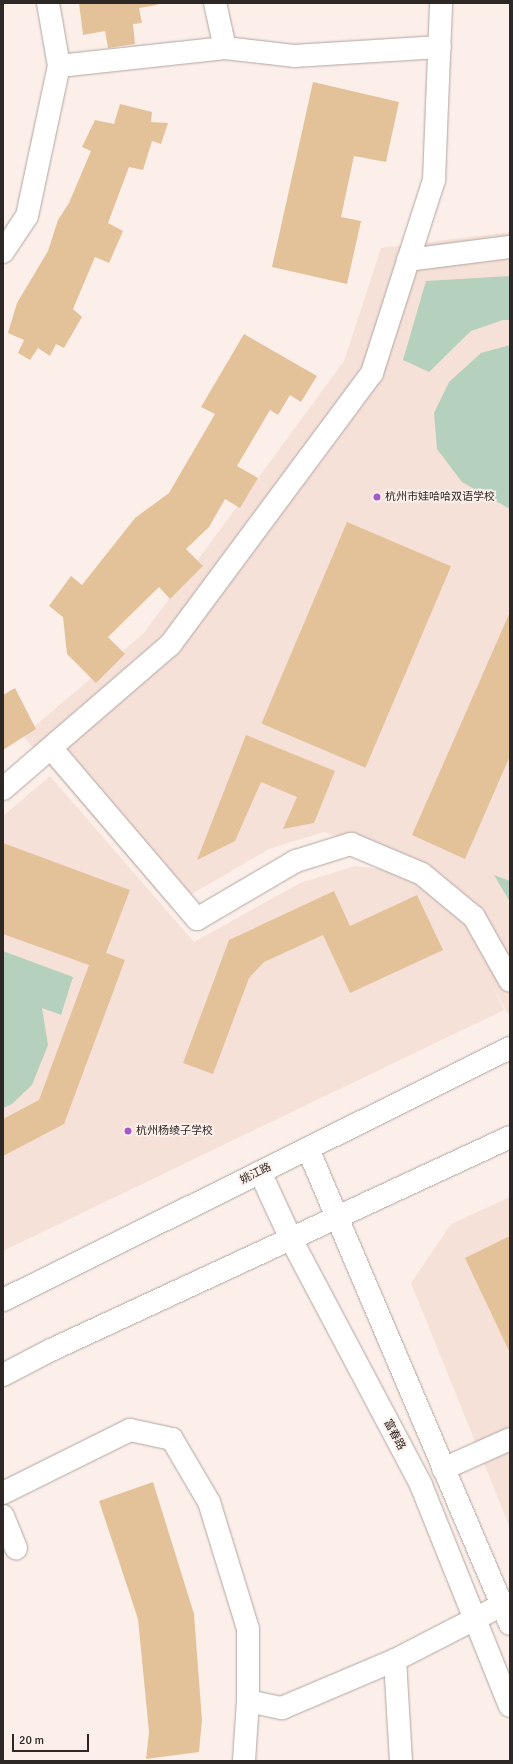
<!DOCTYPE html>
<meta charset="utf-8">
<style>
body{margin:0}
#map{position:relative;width:513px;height:1764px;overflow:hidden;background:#fcefea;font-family:Signika,"Noto Sans SC",sans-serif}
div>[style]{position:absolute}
.built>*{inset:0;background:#f6e1d9}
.green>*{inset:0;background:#b5d1bd}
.building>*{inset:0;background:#e3c299;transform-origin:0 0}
.roads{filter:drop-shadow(0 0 1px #b1a5a0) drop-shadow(0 0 1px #b1a5a0)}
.minor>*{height:22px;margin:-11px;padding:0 11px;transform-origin:11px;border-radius:11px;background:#fff}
.dots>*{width:11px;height:11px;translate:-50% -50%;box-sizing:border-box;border:2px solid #fcefea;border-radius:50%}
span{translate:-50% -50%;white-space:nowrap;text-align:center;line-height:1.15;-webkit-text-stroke:3.5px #fcefea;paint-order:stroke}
.poi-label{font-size:11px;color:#2d2826}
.left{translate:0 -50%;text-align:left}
.street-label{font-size:11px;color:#2d2826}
.frame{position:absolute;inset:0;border:4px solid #2d2826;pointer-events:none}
.scale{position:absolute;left:12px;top:1734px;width:77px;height:18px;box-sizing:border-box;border:2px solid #2d2826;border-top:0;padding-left:5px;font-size:12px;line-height:14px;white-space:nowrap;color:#2d2826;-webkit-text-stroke:3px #fcefea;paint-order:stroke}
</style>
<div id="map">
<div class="built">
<i style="clip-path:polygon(510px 232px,510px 1017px,493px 987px,504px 1010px,3px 1251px,3px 816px,50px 776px,194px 942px,300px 883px,355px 866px,407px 872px,395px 862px,324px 832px,269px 849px,170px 907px,23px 736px,144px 633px,344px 361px,381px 248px)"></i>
<i style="clip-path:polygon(510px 1197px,510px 1528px,411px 1283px,451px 1224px)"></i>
</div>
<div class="green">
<i style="clip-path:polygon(510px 276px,510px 320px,503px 320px,471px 331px,429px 372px,403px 360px,426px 281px)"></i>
<i style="clip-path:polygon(510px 345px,510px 509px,462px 482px,437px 449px,434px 413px,449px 382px,481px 353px)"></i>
<i style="clip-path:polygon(494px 875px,510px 881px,510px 902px)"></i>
<i style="clip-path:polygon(3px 951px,73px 977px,61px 1015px,42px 1008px,48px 1045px,32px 1085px,12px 1104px,3px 1108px)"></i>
</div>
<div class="building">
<i style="clip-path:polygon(79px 3px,157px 3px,157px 5px,139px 8px,142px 23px,133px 24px,135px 44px,108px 48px,105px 31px,83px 35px)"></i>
<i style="clip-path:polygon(313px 82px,399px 102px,386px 162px,354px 156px,341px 217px,361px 221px,347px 284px,272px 267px)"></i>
<i style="clip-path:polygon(120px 104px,152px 112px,151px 122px,168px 123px,161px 144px,152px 141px,143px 170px,129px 167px,108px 223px,123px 231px,109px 263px,95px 257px,73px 309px,82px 317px,64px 348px,56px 344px,50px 356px,38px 348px,30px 360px,18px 353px,24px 340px,8px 333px,17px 303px,48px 251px,58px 220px,69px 203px,91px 151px,82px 147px,95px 120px,114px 124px)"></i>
<i style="clip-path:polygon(244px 334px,317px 376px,301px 402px,290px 395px,278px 415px,270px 410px,237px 466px,258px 478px,240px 508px,225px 499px,209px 527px,186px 549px,203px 566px,170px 599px,159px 587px,108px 637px,125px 654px,96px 683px,67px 654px,63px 617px,49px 606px,71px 576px,82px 585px,135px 518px,169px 493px,215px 414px,201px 407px)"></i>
<i style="left:347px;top:522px;width:113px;height:219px;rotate:23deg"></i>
<i style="clip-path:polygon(510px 612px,510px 756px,465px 859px,412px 835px)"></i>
<i style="clip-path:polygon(15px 688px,36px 729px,3px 750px,3px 695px)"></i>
<i style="clip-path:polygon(246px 735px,335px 771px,314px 823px,283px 829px,297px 797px,261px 782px,235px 841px,197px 860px)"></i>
<i style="clip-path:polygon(3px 843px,130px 890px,106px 953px,125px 960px,64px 1124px,3px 1156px,3px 1119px,39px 1100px,89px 965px,3px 934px)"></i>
<i style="clip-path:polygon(334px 891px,350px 926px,417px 895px,443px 950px,350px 993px,323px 935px,264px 962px,249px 978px,213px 1074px,183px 1063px,229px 940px)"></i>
<i style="clip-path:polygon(510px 1236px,510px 1353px,465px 1258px)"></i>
<i style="clip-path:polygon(153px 1482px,194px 1614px,202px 1720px,199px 1752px,146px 1759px,149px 1732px,138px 1619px,99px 1501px)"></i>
</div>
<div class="roads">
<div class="minor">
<i style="left:215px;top:3px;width:46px;rotate:77.5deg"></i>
<i style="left:59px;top:66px;width:167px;rotate:-6.2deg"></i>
<i style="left:225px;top:48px;width:69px;rotate:6.6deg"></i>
<i style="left:294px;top:56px;width:146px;rotate:-3.5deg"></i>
<i style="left:3px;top:252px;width:43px;rotate:-56.3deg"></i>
<i style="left:27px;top:216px;width:153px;rotate:-78deg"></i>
<i style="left:59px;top:66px;width:64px;rotate:-99.9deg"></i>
<i style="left:408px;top:260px;width:103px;rotate:-7.3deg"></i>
<i style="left:51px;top:748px;width:225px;rotate:49.5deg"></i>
<i style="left:197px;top:919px;width:115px;rotate:-30.4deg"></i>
<i style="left:296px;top:861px;width:58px;rotate:-17.2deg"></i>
<i style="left:351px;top:844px;width:77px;rotate:22.9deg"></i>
<i style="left:422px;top:874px;width:67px;rotate:39.6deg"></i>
<i style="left:474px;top:917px;width:73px;rotate:60.6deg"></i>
<i style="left:3px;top:789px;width:221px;rotate:-40.8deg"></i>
<i style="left:170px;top:645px;width:339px;rotate:-53.4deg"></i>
<i style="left:372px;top:373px;width:203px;rotate:-72.2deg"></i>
<i style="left:434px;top:180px;width:177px;rotate:-87.7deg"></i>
<i style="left:308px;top:1149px;width:516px;rotate:66.96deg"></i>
<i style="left:260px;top:1172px;width:74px;rotate:65.2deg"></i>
<i style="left:291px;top:1239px;width:278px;rotate:62.1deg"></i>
<i style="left:421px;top:1485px;width:238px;rotate:68.1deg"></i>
<i style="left:3px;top:1300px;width:566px;rotate:-26.43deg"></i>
<i style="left:3px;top:1375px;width:54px;rotate:-27.5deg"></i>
<i style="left:51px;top:1350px;width:506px;rotate:-24.89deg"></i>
<i style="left:443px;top:1469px;width:73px;rotate:-24.1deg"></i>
<i style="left:3px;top:1493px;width:142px;rotate:-26.4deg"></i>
<i style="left:130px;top:1430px;width:43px;rotate:12.1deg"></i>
<i style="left:172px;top:1439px;width:73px;rotate:59.6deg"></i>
<i style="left:209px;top:1502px;width:133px;rotate:72.9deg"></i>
<i style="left:248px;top:1629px;width:72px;rotate:90deg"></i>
<i style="left:248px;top:1701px;width:35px;rotate:12deg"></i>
<i style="left:282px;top:1708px;width:123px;rotate:-23deg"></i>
<i style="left:395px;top:1660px;width:120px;rotate:-27.2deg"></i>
<i style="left:3px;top:1516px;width:35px;rotate:68deg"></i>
<i style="left:395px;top:1660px;width:101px;rotate:86.6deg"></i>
<i style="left:244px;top:1761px;width:60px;rotate:-86.2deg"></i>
</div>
</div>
<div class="dots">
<i style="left:377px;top:497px;background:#a558ca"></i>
<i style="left:128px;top:1131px;background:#a558ca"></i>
</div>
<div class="poi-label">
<span class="left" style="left:385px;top:497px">杭州市娃哈哈双语学校</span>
<span class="left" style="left:136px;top:1131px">杭州杨绫子学校</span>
</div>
<div class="street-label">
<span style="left:256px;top:1174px;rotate:-26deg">姚江路</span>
<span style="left:394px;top:1435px;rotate:62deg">富春路</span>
</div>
<div class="frame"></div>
<div class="scale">20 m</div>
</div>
